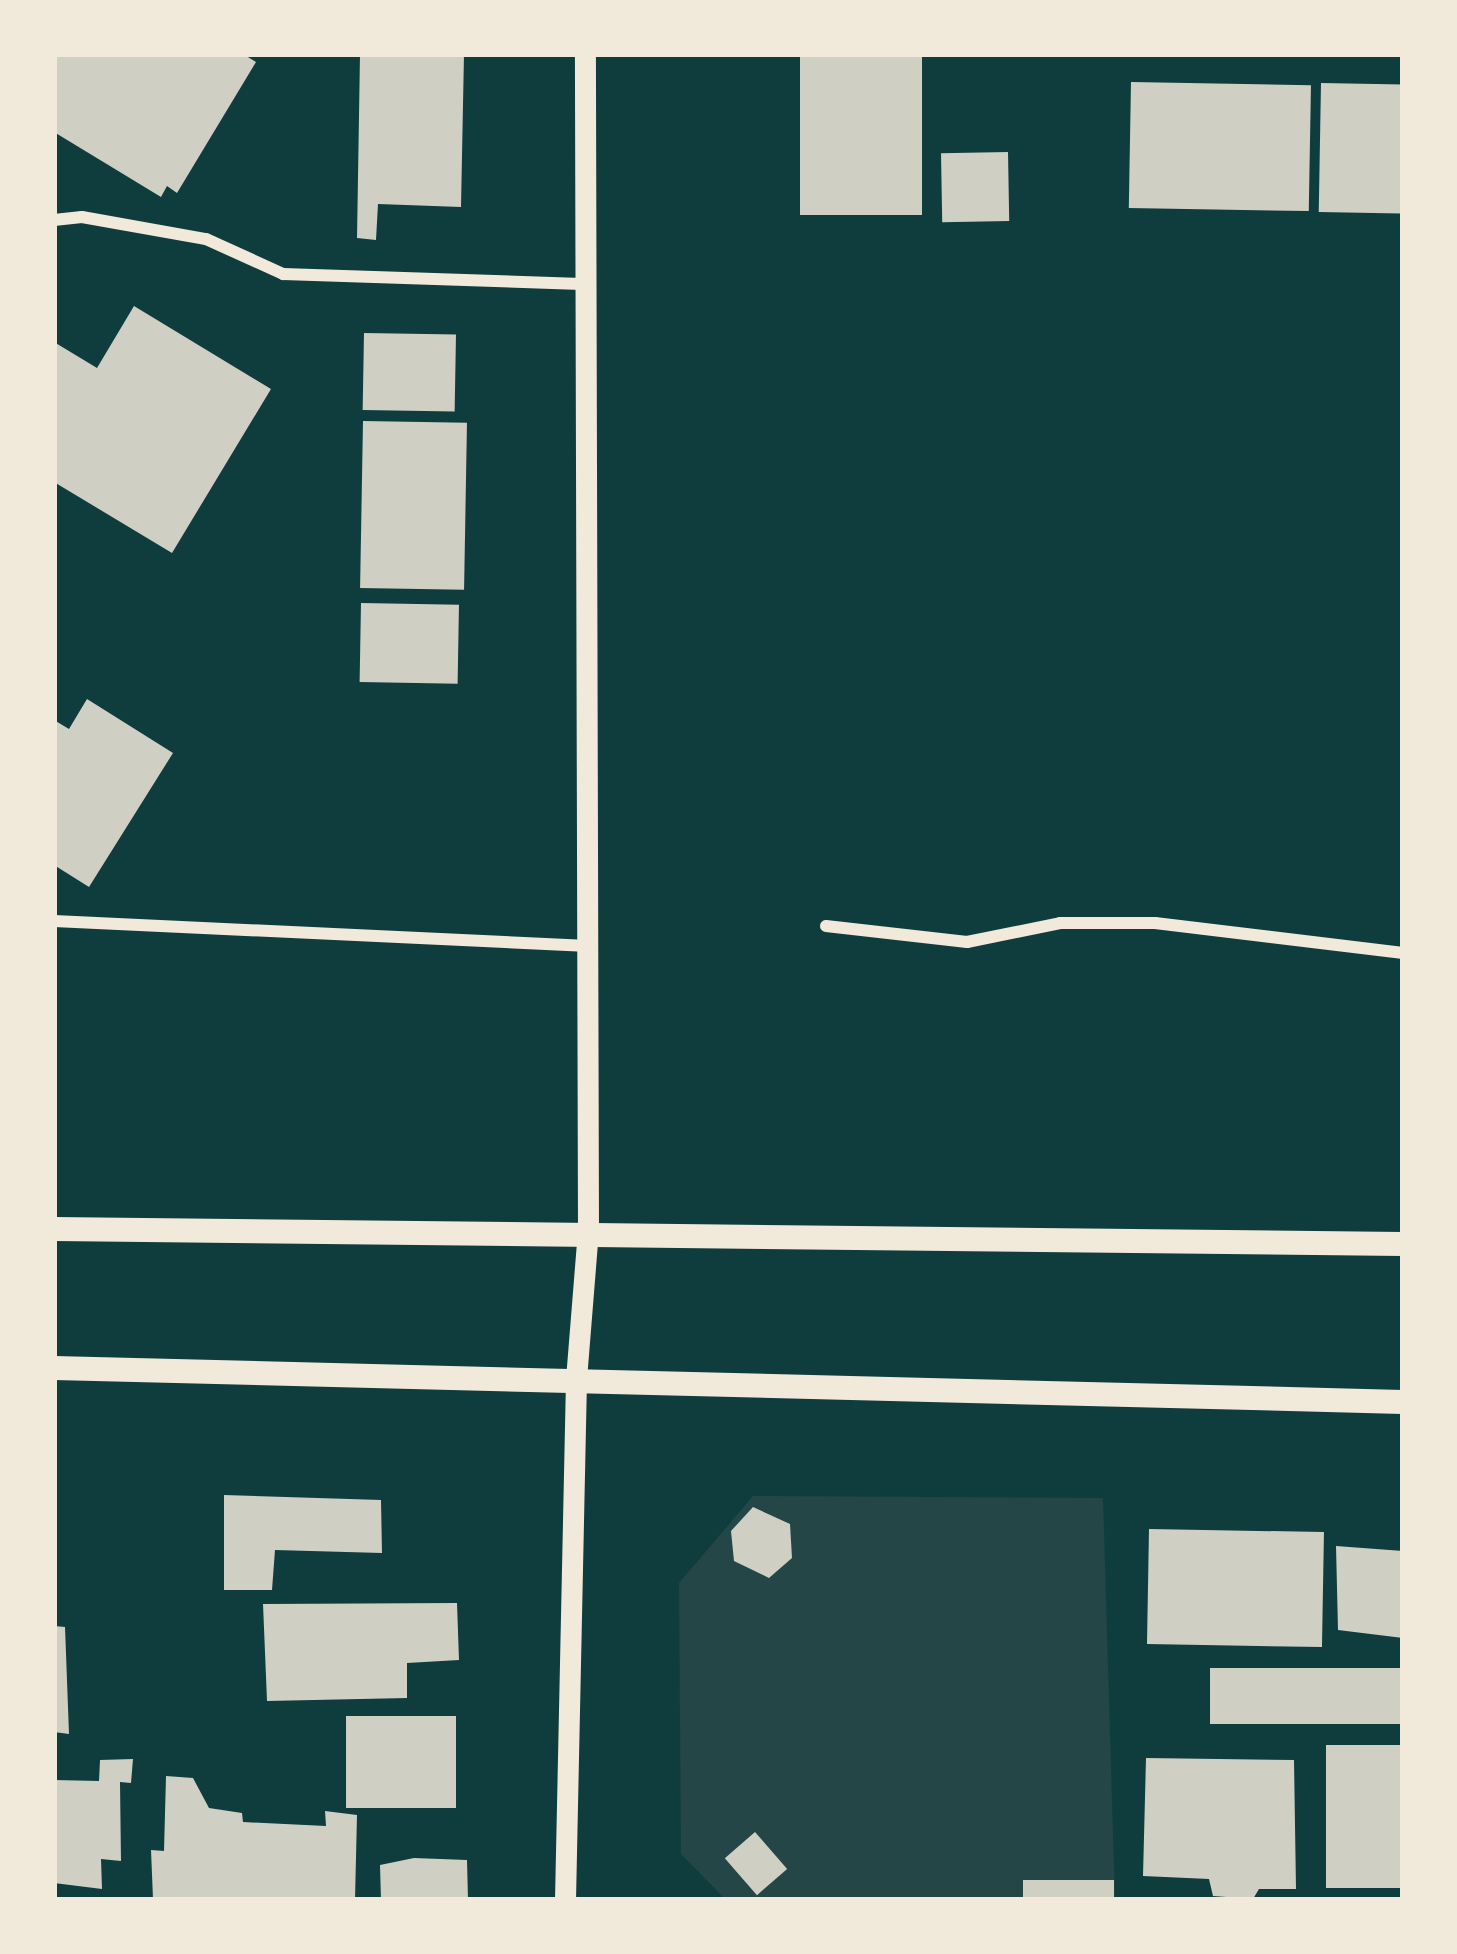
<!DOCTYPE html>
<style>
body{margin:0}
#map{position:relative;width:1457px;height:1954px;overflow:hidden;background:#0f3d3e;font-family:Cabin,sans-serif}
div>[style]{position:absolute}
.green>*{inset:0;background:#244646}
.building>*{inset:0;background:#cfcfc3;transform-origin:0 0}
.minor>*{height:12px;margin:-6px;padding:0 6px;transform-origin:6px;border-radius:6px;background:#f1e9da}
.tertiary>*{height:21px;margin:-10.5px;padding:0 10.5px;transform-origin:10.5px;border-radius:10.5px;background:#f1e9da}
.secondary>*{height:24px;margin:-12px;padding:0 12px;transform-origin:12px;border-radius:12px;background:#f1e9da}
span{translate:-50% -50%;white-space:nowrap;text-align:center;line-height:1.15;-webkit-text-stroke:9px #f1e9da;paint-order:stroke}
.frame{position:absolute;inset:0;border:57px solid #f1e9da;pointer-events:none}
</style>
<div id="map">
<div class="green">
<i style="clip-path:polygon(753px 1496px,1103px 1498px,1115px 1900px,726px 1900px,681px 1854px,679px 1583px)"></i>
</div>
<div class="building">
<i style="clip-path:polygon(54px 54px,243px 54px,256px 62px,177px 193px,167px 186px,161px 197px,54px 132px)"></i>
<i style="clip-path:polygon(360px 54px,464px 54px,461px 207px,378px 204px,376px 240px,357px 238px)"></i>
<i style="left:800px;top:54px;width:122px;height:161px"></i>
<i style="left:1131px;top:82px;width:180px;height:126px;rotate:1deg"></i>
<i style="left:1321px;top:83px;width:82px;height:129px;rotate:1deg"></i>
<i style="left:1008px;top:152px;width:69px;height:67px;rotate:89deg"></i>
<i style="clip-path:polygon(134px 306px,271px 389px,172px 553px,54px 482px,54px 342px,97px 368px)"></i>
<i style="left:364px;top:333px;width:92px;height:77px;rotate:1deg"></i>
<i style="left:363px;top:421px;width:104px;height:167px;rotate:1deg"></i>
<i style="left:361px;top:603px;width:98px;height:79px;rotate:1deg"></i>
<i style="clip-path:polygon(87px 699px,173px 753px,89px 887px,54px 865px,54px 720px,69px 729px)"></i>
<i style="clip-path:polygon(224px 1495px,381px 1500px,382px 1553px,275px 1550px,272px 1590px,224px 1590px)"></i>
<i style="clip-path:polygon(753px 1507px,790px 1524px,792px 1558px,769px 1578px,734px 1561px,731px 1531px)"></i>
<i style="left:1149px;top:1529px;width:175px;height:115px;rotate:1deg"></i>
<i style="clip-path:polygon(1336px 1546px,1403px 1551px,1403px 1638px,1338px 1630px)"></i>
<i style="clip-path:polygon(457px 1603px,459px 1660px,407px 1663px,407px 1698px,267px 1701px,263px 1604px)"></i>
<i style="clip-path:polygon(54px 1626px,65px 1627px,69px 1734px,54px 1732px)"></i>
<i style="left:1403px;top:1668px;width:56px;height:193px;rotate:90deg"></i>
<i style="left:456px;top:1716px;width:92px;height:110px;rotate:90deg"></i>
<i style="left:1402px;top:1745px;width:143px;height:76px;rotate:90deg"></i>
<i style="clip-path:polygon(1146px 1758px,1294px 1760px,1296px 1889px,1259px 1889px,1253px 1899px,1213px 1896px,1209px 1879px,1143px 1876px)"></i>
<i style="clip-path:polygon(133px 1759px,131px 1783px,120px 1782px,121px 1861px,101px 1859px,102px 1889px,54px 1883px,54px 1780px,99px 1781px,100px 1760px)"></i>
<i style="clip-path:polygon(166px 1776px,193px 1778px,209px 1808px,242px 1813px,243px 1822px,326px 1826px,325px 1811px,357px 1815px,355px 1900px,153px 1899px,151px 1850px,164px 1851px)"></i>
<i style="left:755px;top:1832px;width:49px;height:40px;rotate:49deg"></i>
<i style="clip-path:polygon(414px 1858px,467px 1860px,468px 1900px,381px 1900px,380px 1865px)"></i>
<i style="left:1023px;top:1880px;width:91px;height:20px"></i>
</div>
<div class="minor">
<i style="left:54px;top:220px;width:28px;rotate:-6deg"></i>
<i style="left:82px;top:217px;width:126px;rotate:10.1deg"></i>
<i style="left:206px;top:239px;width:85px;rotate:24.4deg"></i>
<i style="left:283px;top:274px;width:299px;rotate:1.9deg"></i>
<i style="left:54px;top:921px;width:535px;rotate:2.68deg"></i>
<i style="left:826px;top:926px;width:142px;rotate:6.5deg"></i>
<i style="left:967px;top:942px;width:95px;rotate:-11.5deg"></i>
<i style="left:1060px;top:923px;width:95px"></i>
<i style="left:1155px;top:923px;width:250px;rotate:6.9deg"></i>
</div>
<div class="tertiary">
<i style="left:565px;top:1900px;width:521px;rotate:-88.79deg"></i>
<i style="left:576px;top:1379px;width:148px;rotate:-85.4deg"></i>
<i style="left:588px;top:1231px;width:1177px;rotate:-90.15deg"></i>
</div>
<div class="secondary">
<i style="left:54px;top:1229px;width:1349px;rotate:0.64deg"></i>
<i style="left:54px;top:1368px;width:1349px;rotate:1.44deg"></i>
</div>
<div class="frame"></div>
</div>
